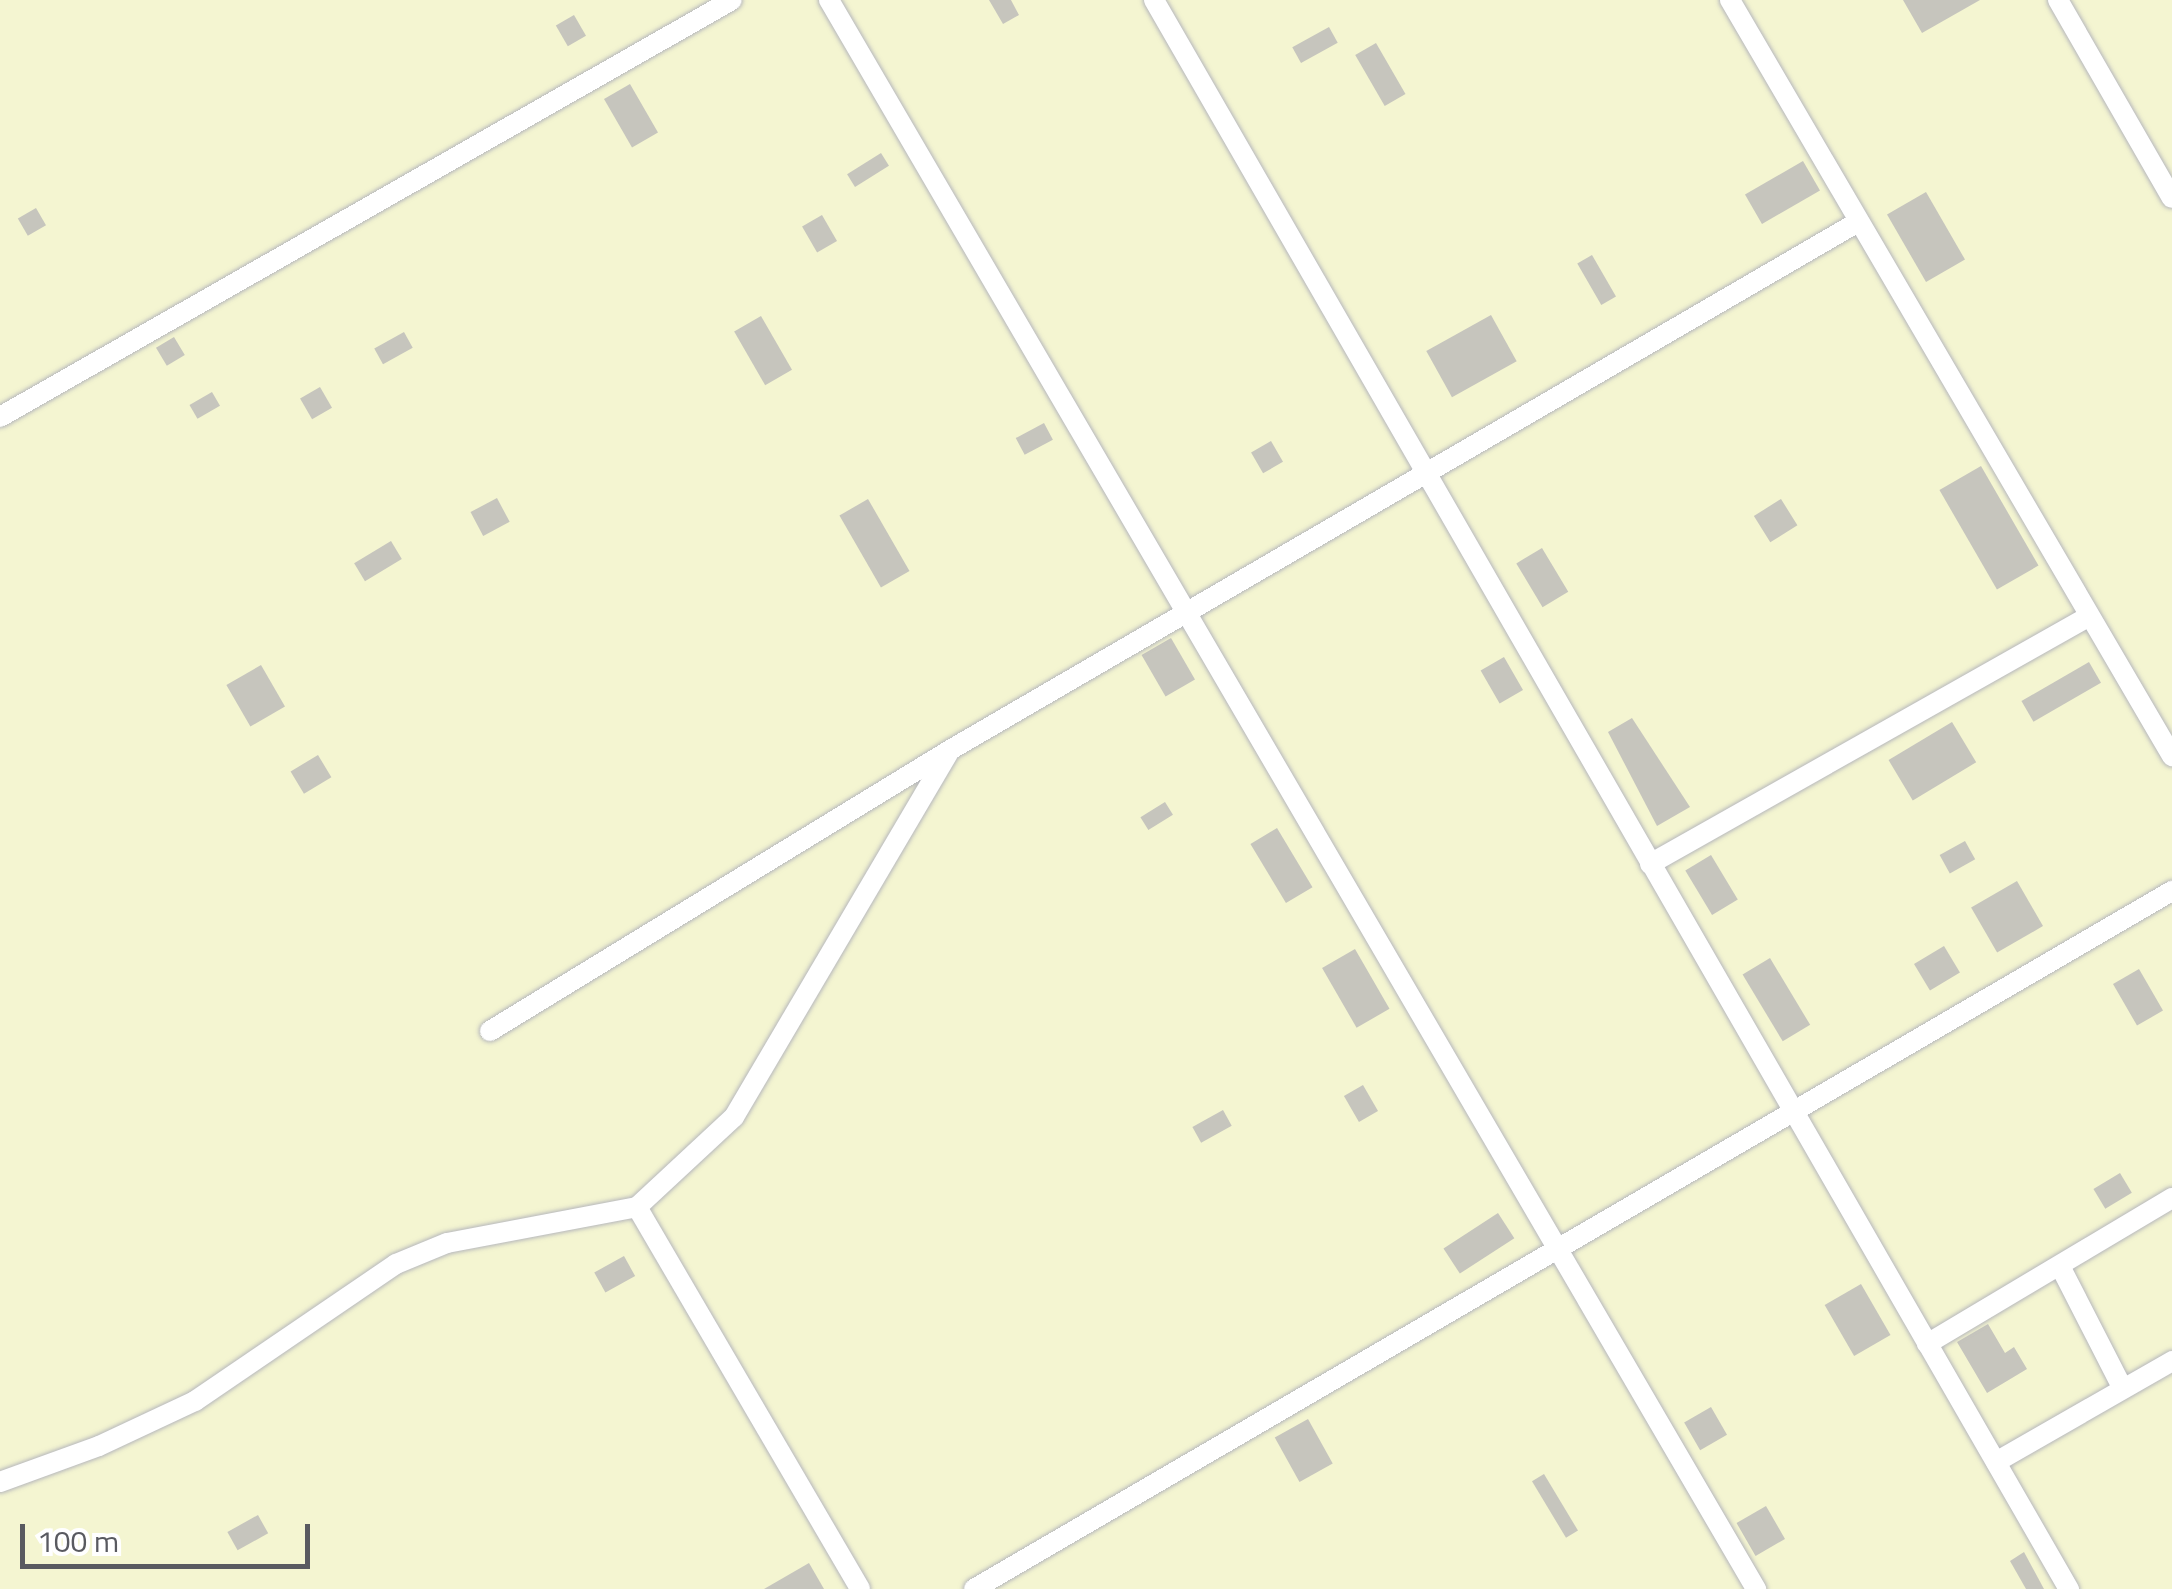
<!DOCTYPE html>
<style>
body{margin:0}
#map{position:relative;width:2172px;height:1589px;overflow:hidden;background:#eaeae0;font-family:"Titillium Web",sans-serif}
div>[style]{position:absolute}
.sand>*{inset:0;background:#f4f5d1;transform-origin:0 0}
.building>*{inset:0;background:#c6c5bd;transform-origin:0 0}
.roads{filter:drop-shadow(0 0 2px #b6b7bc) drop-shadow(0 0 2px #b6b7bc)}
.street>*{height:20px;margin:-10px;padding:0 10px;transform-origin:10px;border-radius:10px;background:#fff}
span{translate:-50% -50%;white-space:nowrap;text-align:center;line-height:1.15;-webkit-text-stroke:10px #fff;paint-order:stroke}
.scale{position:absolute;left:20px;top:1524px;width:290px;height:45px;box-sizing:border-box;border:5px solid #595a60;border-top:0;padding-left:12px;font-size:30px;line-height:35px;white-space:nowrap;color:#595a60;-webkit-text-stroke:8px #fff;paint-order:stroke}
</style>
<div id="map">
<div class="sand">
<i style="left:0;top:0;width:2172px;height:1589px"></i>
</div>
<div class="building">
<i style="clip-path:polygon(989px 0,1011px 0,1019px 15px,1003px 24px)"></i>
<i style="clip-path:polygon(1903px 0,1980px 0,1922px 33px)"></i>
<i style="left:574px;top:15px;width:24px;height:21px;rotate:60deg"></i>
<i style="left:1329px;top:27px;width:18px;height:42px;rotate:61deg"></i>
<i style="left:1376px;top:43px;width:59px;height:24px;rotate:60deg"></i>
<i style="left:630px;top:84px;width:56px;height:30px;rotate:60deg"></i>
<i style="left:881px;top:153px;width:15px;height:40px;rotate:58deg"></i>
<i style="left:1803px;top:161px;width:34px;height:67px;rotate:60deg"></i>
<i style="left:1926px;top:192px;width:78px;height:45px;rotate:60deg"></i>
<i style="left:36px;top:208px;width:20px;height:21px;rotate:60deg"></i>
<i style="left:822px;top:215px;width:30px;height:23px;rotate:60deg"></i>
<i style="left:1592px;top:255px;width:48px;height:17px;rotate:60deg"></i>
<i style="left:1491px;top:315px;width:53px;height:74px;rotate:61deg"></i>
<i style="left:761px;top:316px;width:62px;height:31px;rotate:60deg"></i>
<i style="left:404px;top:332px;width:18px;height:34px;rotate:61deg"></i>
<i style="left:174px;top:337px;width:21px;height:21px;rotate:59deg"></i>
<i style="left:320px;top:387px;width:24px;height:23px;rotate:60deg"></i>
<i style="left:212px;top:392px;width:16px;height:26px;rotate:60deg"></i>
<i style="left:1044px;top:423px;width:19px;height:32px;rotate:62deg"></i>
<i style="left:1271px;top:441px;width:24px;height:23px;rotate:60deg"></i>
<i style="left:1981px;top:466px;width:115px;height:48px;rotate:60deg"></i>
<i style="left:497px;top:498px;width:27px;height:30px;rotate:62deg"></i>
<i style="left:868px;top:499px;width:83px;height:33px;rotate:60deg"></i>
<i style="left:1781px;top:499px;width:31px;height:32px;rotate:58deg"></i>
<i style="left:391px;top:541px;width:21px;height:43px;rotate:59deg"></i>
<i style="left:1542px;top:548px;width:51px;height:30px;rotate:59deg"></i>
<i style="left:1171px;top:638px;width:48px;height:34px;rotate:60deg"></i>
<i style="left:1504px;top:657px;width:38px;height:27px;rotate:60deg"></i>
<i style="left:2089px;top:662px;width:24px;height:78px;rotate:60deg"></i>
<i style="left:261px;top:665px;width:48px;height:40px;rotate:60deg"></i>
<i style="clip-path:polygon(1632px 718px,1690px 807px,1657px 826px,1608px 732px)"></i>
<i style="left:1952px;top:722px;width:47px;height:74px;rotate:59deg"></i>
<i style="left:318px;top:755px;width:26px;height:32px;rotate:59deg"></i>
<i style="left:1165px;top:802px;width:15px;height:29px;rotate:58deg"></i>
<i style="left:1277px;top:828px;width:69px;height:31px;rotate:59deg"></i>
<i style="left:1965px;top:841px;width:21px;height:29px;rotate:61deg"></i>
<i style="left:1711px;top:855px;width:52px;height:30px;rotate:59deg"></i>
<i style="left:2017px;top:881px;width:52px;height:53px;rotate:60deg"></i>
<i style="left:1944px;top:946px;width:31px;height:35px;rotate:59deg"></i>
<i style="left:1355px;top:949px;width:69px;height:38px;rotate:60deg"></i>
<i style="left:1770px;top:958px;width:78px;height:32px;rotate:59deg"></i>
<i style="left:2139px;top:969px;width:48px;height:30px;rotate:60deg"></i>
<i style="left:1363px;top:1085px;width:30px;height:22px;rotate:60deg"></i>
<i style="left:1223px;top:1110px;width:18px;height:35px;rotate:61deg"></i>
<i style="left:2120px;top:1173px;width:23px;height:31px;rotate:59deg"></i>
<i style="left:1498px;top:1213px;width:30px;height:65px;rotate:57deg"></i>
<i style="left:624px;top:1256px;width:23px;height:34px;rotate:61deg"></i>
<i style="left:1861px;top:1284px;width:59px;height:42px;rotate:60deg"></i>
<i style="clip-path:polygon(1988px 1324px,2005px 1353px,2014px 1347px,2027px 1369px,1987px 1393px,1957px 1342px)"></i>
<i style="left:1711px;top:1407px;width:32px;height:31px;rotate:60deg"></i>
<i style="left:1308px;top:1419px;width:51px;height:38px;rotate:61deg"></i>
<i style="left:1544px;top:1474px;width:66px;height:14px;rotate:59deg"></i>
<i style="left:1766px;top:1506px;width:38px;height:34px;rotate:60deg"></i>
<i style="left:258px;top:1515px;width:21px;height:35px;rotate:61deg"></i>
<i style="clip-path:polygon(2024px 1552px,2044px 1589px,2026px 1589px,2010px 1561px)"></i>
<i style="clip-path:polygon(809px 1563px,824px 1589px,764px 1589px)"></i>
</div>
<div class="roads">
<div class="street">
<i style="left:829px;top:0;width:1840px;rotate:59.74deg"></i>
<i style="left:1154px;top:0;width:1834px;rotate:60.07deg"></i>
<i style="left:1730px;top:0;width:876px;rotate:59.69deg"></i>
<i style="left:2058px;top:0;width:228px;rotate:60.1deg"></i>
<i style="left:0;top:417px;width:842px;rotate:-29.67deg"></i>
<i style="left:1650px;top:864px;width:501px;rotate:-29.43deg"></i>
<i style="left:490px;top:1031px;width:539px;rotate:-31.42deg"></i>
<i style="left:950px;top:750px;width:1050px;rotate:-30.18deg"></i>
<i style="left:637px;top:1207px;width:442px;rotate:59.7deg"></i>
<i style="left:2060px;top:1266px;width:138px;rotate:62.9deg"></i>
<i style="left:1927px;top:1344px;width:285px;rotate:-30.8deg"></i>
<i style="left:1996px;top:1462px;width:203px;rotate:-29.8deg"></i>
<i style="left:0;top:1482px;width:105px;rotate:-20deg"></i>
<i style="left:99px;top:1446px;width:106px;rotate:-25.1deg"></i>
<i style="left:195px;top:1401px;width:243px;rotate:-34.3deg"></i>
<i style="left:396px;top:1264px;width:55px;rotate:-22.4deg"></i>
<i style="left:447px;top:1243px;width:193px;rotate:-10.7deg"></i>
<i style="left:637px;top:1207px;width:132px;rotate:-42.9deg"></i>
<i style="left:734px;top:1117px;width:422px;rotate:-59.5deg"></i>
<i style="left:974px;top:1589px;width:1387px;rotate:-30.23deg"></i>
</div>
</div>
<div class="scale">100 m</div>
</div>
